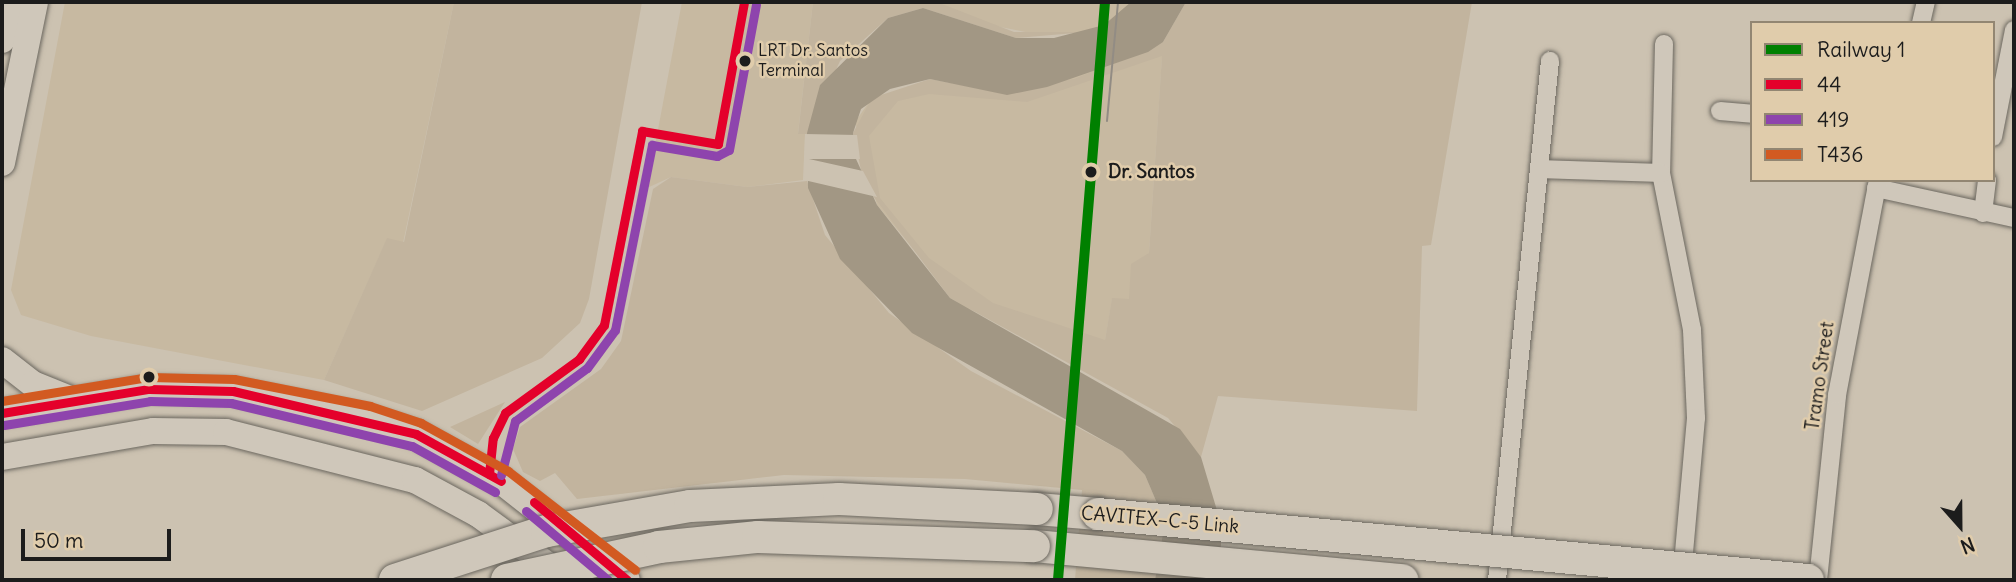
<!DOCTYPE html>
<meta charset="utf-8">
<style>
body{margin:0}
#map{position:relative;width:2016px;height:582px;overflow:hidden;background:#ccc2b1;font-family:Delius,sans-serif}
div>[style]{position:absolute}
.built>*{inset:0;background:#c7b9a1}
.green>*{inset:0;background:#c2b49e}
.water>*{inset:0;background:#a29784}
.pier>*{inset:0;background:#ccc2b1}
.roads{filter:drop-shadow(0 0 2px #6b675f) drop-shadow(0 0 2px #6b675f)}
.minor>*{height:18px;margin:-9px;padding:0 9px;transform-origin:9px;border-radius:9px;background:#cfc7ba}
.primary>*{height:26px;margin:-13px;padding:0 13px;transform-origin:13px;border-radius:13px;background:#cfc7ba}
.motorway>*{height:32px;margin:-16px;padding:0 16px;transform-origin:16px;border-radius:16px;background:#cfc7ba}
.tram>*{height:2px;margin:-1px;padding:0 1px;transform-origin:1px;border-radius:1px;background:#928c84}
.bridges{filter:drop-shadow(0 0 2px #6b675f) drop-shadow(0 0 2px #6b675f)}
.motorway-bridge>*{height:32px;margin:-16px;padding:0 16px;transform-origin:16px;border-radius:16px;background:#cfc7ba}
.bus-1>*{height:9px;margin:-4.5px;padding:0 4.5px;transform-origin:4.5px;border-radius:4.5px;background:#e4002b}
.bus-2>*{height:9px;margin:-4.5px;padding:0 4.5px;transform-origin:4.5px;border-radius:4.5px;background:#8e44ad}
.bus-3>*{height:9px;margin:-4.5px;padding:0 4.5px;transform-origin:4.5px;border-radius:4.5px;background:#d25a21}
.rail-1>*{height:10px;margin:-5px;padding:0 5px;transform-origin:5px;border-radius:5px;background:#008000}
.dots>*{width:19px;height:19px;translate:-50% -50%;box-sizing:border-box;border:4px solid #e0ccab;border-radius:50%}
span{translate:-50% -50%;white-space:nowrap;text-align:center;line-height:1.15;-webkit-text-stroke:5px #e0ccab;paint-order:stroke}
.bus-label{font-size:17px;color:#1c1c1c}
.left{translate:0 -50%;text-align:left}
.stop-label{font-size:19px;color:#1c1c1c;font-weight:700}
.street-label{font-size:19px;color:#1c1c1c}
.frame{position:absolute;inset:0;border:4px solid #1c1c1c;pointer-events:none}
.legend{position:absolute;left:1750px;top:21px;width:245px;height:161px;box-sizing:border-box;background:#e0ccab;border:2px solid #928672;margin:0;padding:9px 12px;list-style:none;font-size:21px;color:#1c1c1c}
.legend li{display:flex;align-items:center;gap:14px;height:35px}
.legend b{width:35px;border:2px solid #928672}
.north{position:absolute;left:1925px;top:491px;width:70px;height:70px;-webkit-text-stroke:5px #e0ccab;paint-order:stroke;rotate:159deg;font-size:19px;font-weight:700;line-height:28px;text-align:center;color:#1c1c1c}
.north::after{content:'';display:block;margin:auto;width:24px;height:32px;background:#1c1c1c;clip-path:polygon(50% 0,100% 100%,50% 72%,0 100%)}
.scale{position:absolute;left:21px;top:529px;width:150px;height:32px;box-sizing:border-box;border:4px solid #1c1c1c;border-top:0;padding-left:9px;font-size:21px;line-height:24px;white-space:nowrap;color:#1c1c1c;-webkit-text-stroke:5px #e0ccab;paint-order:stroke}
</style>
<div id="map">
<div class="built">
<i style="clip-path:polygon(65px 2px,454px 2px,403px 243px,387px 239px,324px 380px,91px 336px,21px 315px,11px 290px)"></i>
<i style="clip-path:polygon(682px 2px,813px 2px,798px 133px,805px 134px,803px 180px,747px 187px,671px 177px,647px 188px)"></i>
<i style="clip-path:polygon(937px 2px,1131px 2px,1115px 19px,1087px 32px,1035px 34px,986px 24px)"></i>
<i style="clip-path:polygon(1163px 42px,1149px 253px,1129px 300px,1112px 299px,1104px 346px,961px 307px,877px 205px,855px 122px,872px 98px)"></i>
</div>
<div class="green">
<i style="clip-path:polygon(454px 2px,642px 2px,589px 299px,580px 323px,542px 358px,422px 411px,324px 380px,387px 238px,404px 242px)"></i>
<i style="clip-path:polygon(813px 2px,937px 2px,1014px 32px,1087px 32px,1016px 38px,923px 8px,888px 18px,840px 61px,807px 134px,798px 134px)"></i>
<i style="clip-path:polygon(evenodd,1186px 2px,1472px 2px,1431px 245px,1422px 246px,1417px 411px,1218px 396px,1201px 457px,1168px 418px,950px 298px,864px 184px,853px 133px,872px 98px,930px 79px,980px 89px,1074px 79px,1163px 42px,1186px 2px,1162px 56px,1149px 253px,1131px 264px,1129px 299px,1112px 298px,1105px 340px,993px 303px,929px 258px,880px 198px,869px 136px,898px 101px,929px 94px,1027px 102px,1162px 56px)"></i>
<i style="clip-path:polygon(671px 177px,747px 187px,807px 181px,825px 235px,889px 313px,971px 371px,1122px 451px,1145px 475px,1165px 522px,1155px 580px,1075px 580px,1082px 490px,965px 479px,784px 475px,577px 499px,555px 473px,540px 481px,523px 472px,513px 449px,520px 427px,601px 369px,621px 341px,653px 189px)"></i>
<i style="clip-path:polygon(505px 402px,478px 444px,450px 427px)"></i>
</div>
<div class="water">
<i style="clip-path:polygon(1131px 2px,1186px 2px,1163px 42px,1148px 52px,1047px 87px,1007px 95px,930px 79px,890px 89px,861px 109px,853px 133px,856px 159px,877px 205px,950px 298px,1180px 429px,1201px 457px,1222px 527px,1219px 580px,1155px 580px,1165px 522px,1145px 475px,1122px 451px,912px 333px,840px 259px,808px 188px,807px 133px,820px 85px,888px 18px,923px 8px,1016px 38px,1054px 38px,1104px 25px)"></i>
</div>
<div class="pier">
<i style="clip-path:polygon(805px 134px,857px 135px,860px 159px,809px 159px,863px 171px,877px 197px,804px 180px)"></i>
</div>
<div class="roads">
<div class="minor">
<i style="left:1921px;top:23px;width:22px;rotate:-77deg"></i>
<i style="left:1664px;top:44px;width:129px;rotate:91.3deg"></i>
<i style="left:1661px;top:173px;width:160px;rotate:78.8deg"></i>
<i style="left:1692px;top:330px;width:88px;rotate:87.4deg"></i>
<i style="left:1696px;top:418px;width:159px;rotate:95.1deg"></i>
<i style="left:1720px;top:111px;width:32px;rotate:5deg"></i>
<i style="left:1993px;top:137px;width:109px;rotate:-78.9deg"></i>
<i style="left:1539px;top:169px;width:122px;rotate:1.9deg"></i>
<i style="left:1876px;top:188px;width:141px;rotate:12.3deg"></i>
<i style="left:1983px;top:213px;width:33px;rotate:-83deg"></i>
<i style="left:1497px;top:580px;width:522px;rotate:-84.17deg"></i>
<i style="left:1818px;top:580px;width:186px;rotate:-84.1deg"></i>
<i style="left:1837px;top:395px;width:219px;rotate:-79.2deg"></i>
</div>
<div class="primary">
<i style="left:2px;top:40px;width:39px;rotate:-78deg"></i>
<i style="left:2px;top:163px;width:164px;rotate:-78.4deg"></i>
<i style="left:2px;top:360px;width:39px;rotate:38deg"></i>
<i style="left:33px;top:384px;width:40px;rotate:22deg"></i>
<i style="left:2px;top:413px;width:149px;rotate:-9.3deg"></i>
<i style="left:149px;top:389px;width:84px;rotate:1.4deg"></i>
<i style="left:233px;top:391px;width:136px;rotate:11.5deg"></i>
<i style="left:366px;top:418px;width:52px;rotate:17.7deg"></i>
<i style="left:416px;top:434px;width:97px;rotate:28.9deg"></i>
<i style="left:501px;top:481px;width:160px;rotate:38.2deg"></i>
<i style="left:2px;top:457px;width:153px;rotate:-9.8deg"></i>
<i style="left:153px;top:431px;width:73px;rotate:0.8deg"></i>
<i style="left:226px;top:432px;width:195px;rotate:14.3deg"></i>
<i style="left:415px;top:480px;width:72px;rotate:28.4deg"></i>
<i style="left:478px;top:514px;width:107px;rotate:36.2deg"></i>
</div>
<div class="motorway">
<i style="left:1037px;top:509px;width:61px;rotate:4.7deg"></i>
<i style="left:1034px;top:546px;width:370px;rotate:5.3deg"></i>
</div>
</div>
<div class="tram">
<i style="left:1107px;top:121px;width:120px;rotate:-84.7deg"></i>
</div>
<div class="bridges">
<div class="motorway-bridge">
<i style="left:1098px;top:514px;width:713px;rotate:5.31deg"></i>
<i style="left:395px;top:580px;width:160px;rotate:-17.9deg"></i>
<i style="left:547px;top:531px;width:145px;rotate:-9.9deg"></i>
<i style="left:690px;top:506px;width:149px;rotate:-2.7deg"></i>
<i style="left:839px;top:499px;width:198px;rotate:2.9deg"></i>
<i style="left:507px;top:580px;width:156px;rotate:-12.2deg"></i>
<i style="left:659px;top:547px;width:100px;rotate:-5.8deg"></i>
<i style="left:758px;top:537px;width:276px;rotate:1.9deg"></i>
</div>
</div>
<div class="bus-1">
<i style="left:2px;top:413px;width:149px;rotate:-9.3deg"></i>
<i style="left:149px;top:389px;width:84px;rotate:1.4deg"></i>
<i style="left:233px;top:391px;width:188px;rotate:13.2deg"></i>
<i style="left:416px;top:434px;width:97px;rotate:28.9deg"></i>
<i style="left:489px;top:474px;width:36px;rotate:-84deg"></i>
<i style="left:493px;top:438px;width:28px;rotate:-64deg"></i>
<i style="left:505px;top:413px;width:92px;rotate:-36.1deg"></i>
<i style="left:579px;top:359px;width:42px;rotate:-53.7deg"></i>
<i style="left:604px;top:325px;width:198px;rotate:-78.9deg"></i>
<i style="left:642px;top:131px;width:77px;rotate:9.7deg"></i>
<i style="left:718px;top:144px;width:144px;rotate:-79.6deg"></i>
<i style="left:534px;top:502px;width:121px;rotate:40deg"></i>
</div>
<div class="bus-2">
<i style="left:4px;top:425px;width:148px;rotate:-9.3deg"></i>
<i style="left:150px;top:401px;width:81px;rotate:1.4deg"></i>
<i style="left:231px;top:403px;width:186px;rotate:13.4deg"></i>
<i style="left:412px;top:446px;width:95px;rotate:29deg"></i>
<i style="left:501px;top:475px;width:56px;rotate:-75.5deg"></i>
<i style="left:515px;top:421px;width:89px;rotate:-36.4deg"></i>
<i style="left:587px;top:368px;width:47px;rotate:-53.6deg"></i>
<i style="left:615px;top:330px;width:189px;rotate:-78.7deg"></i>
<i style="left:652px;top:145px;width:66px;rotate:9.6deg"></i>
<i style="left:717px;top:156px;width:13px;rotate:-27deg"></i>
<i style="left:729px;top:150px;width:148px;rotate:-79.5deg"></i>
<i style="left:526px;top:511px;width:107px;rotate:40.1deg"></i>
</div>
<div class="bus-3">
<i style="left:2px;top:401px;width:149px;rotate:-9.3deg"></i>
<i style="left:149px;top:377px;width:85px;rotate:1.3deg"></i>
<i style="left:234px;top:379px;width:139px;rotate:11.2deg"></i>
<i style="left:370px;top:406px;width:54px;rotate:18.4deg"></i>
<i style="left:421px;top:423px;width:99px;rotate:28.9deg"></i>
<i style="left:508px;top:471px;width:161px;rotate:37.9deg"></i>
</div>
<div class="rail-1">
<i style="left:1058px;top:580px;width:580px;rotate:-85.35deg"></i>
</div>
<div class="dots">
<i style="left:745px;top:61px;background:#1c1c1c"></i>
<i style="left:1091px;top:172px;background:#1c1c1c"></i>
<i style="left:149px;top:377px;background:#1c1c1c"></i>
</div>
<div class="bus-label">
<span class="left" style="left:758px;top:61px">LRT Dr. Santos<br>Terminal</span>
</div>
<div class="stop-label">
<span class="left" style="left:1108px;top:172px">Dr. Santos</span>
</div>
<div class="street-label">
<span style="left:1820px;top:376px;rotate:-82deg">Tramo Street</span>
<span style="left:1160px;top:520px;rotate:5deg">CAVITEX–C-5 Link</span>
</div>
<div class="frame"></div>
<ul class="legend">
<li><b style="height:9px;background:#008000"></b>Railway 1</li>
<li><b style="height:9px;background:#e4002b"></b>44</li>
<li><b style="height:9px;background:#8e44ad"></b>419</li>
<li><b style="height:9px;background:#d25a21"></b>T436</li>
</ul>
<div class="north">N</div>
<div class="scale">50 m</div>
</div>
